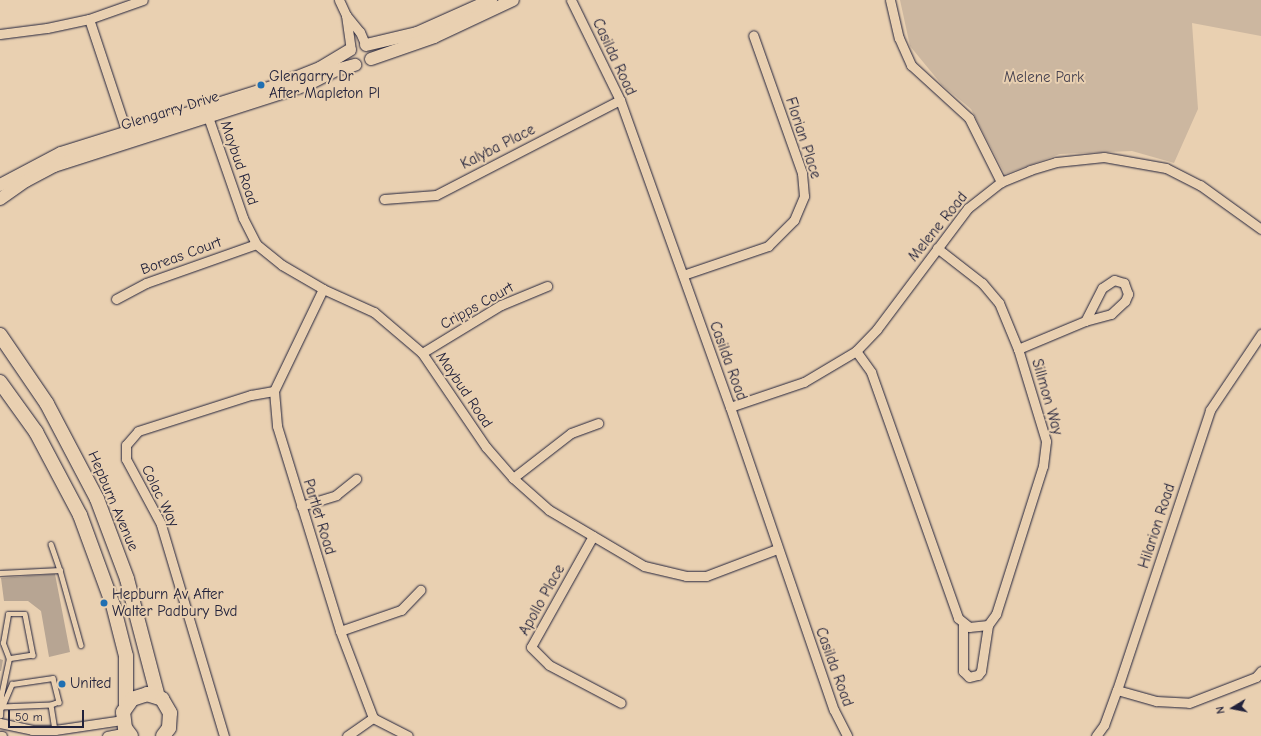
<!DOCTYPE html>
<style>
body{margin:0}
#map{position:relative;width:1261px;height:736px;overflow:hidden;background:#e9d0b1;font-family:"Comic Neue",sans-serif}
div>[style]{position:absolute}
.green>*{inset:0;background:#ccb7a0}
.building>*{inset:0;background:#b7a593}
.roads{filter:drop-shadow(0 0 1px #22223b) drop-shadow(0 0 1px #22223b)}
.service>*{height:4.5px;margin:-2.25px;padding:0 2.25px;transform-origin:2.25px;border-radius:2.25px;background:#e9d0b1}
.minor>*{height:9px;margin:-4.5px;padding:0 4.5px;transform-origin:4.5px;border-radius:4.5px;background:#e9d0b1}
.secondary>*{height:12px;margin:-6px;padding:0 6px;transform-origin:6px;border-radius:6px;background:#e9d0b1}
.primary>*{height:14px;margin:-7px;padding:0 7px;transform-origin:7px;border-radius:7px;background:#e9d0b1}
.dots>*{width:11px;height:11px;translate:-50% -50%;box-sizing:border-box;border:2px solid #e9d0b1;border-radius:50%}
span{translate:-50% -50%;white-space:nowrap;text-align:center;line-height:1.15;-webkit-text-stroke:4px #e9d0b1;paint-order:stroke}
.street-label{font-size:15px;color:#22223b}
.poi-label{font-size:15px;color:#22223b}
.left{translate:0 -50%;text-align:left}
.park-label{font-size:15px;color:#44404f}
.north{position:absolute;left:1213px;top:688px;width:40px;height:40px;-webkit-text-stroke:3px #e9d0b1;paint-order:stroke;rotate:260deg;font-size:11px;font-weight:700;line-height:16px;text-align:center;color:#22223b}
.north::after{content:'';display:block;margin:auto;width:14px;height:18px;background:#22223b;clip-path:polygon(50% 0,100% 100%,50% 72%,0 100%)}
.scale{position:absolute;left:8px;top:710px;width:76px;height:18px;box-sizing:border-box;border:2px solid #22223b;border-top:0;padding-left:5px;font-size:12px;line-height:14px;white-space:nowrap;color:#22223b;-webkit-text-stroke:3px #e9d0b1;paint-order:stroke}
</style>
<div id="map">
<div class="green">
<i style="clip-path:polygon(900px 0,1261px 0,1261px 36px,1192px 23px,1198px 109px,1174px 163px,1132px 151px,1060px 154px,1005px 174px,971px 109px,942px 85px,910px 46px)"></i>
</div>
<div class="building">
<i style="clip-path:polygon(55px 574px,70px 652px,49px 657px,41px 611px,28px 601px,4px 601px,1px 578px)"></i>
<i style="clip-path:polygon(0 659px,3px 660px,1px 671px,0 671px)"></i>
</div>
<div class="roads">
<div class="service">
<i style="left:51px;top:544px;width:28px;rotate:71deg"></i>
<i style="left:0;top:573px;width:60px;rotate:-2.9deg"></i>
<i style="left:60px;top:570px;width:78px;rotate:74.4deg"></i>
<i style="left:53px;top:678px;width:25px;rotate:76deg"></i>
<i style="left:59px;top:702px;width:9px;rotate:159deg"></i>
<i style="left:51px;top:705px;width:49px;rotate:177.7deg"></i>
<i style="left:2px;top:707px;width:25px;rotate:-67deg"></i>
<i style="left:12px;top:684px;width:41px;rotate:-8.3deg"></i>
<i style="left:51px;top:705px;width:25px;rotate:81deg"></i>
<i style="left:0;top:716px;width:20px;rotate:-87deg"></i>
<i style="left:1px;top:696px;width:38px;rotate:-78deg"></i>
<i style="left:9px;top:659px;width:17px;rotate:-111deg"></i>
<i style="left:3px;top:643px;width:29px;rotate:-80deg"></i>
<i style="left:8px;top:614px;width:17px"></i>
<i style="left:25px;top:614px;width:42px;rotate:79deg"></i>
<i style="left:33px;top:655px;width:24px;rotate:171deg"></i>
</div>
<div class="minor">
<i style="left:339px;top:0;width:17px;rotate:65deg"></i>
<i style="left:346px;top:15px;width:22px;rotate:51deg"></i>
<i style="left:360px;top:32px;width:13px;rotate:67deg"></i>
<i style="left:571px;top:0;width:111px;rotate:63.9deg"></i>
<i style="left:620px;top:100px;width:326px;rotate:70.3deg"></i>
<i style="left:730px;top:407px;width:320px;rotate:71.1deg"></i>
<i style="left:834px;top:710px;width:29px;rotate:63deg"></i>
<i style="left:890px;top:0;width:39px;rotate:77deg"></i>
<i style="left:899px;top:38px;width:30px;rotate:66deg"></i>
<i style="left:911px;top:65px;width:79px;rotate:42.4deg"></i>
<i style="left:969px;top:118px;width:72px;rotate:63.4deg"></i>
<i style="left:346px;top:15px;width:34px;rotate:82deg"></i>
<i style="left:89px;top:19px;width:57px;rotate:-19.4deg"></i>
<i style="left:0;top:34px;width:47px;rotate:-7.3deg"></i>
<i style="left:47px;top:28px;width:43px;rotate:-12.1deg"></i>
<i style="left:89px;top:19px;width:126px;rotate:71.6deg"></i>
<i style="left:206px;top:111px;width:113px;rotate:70.9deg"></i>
<i style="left:243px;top:218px;width:29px;rotate:63deg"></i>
<i style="left:256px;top:244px;width:33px;rotate:39deg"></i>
<i style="left:282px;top:265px;width:48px;rotate:30.3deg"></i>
<i style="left:323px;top:289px;width:56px;rotate:24.3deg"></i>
<i style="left:374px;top:312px;width:63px;rotate:40.5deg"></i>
<i style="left:422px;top:353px;width:114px;rotate:55.8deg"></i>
<i style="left:486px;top:447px;width:41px;rotate:48.9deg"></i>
<i style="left:513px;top:478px;width:48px;rotate:41.6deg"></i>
<i style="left:549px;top:510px;width:110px;rotate:30.5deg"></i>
<i style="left:644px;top:566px;width:43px;rotate:13.4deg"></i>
<i style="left:686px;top:576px;width:20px"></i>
<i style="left:706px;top:576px;width:76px;rotate:-20.8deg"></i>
<i style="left:384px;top:199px;width:52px;rotate:-4.4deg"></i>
<i style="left:436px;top:195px;width:207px;rotate:-27.3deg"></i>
<i style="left:683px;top:275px;width:90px;rotate:-18.8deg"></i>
<i style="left:768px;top:246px;width:37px;rotate:-45deg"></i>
<i style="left:794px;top:220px;width:26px;rotate:-67deg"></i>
<i style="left:804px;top:196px;width:23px;rotate:-95deg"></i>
<i style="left:802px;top:173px;width:146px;rotate:-109.5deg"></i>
<i style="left:323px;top:289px;width:113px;rotate:115.7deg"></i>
<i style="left:274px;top:391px;width:35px;rotate:85deg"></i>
<i style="left:277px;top:426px;width:214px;rotate:72.9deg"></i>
<i style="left:340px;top:631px;width:93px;rotate:69.2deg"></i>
<i style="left:373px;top:718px;width:39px;rotate:27deg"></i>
<i style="left:116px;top:299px;width:34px;rotate:-28deg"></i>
<i style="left:146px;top:283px;width:117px;rotate:-19.5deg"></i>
<i style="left:1018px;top:349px;width:73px;rotate:-22.7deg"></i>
<i style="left:1085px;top:321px;width:27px;rotate:-15deg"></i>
<i style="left:1111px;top:314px;width:19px;rotate:-43deg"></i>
<i style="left:1125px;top:301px;width:8px;rotate:-67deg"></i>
<i style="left:1128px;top:294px;width:12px;rotate:-110deg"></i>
<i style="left:1124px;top:283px;width:10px;rotate:-163deg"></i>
<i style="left:1114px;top:280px;width:14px;rotate:146deg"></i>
<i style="left:1102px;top:288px;width:37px;rotate:117deg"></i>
<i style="left:856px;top:351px;width:26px;rotate:54deg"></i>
<i style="left:871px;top:372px;width:261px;rotate:70.5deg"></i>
<i style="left:958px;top:618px;width:14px;rotate:39deg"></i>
<i style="left:969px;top:627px;width:19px;rotate:-6deg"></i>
<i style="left:988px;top:625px;width:14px;rotate:-54deg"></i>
<i style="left:996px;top:614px;width:155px;rotate:-72.4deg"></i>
<i style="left:1043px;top:466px;width:25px;rotate:-83deg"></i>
<i style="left:1046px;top:441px;width:96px;rotate:-106.9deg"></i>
<i style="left:1018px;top:349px;width:50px;rotate:-112.4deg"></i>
<i style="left:999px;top:303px;width:26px;rotate:-130deg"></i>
<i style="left:982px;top:283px;width:57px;rotate:-142.1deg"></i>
<i style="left:422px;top:353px;width:92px;rotate:-31.3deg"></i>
<i style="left:501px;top:305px;width:50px;rotate:-22.4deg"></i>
<i style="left:730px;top:407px;width:78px;rotate:-18.7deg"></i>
<i style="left:804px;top:382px;width:61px;rotate:-30.8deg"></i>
<i style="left:856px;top:351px;width:30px;rotate:-46deg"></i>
<i style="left:877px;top:329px;width:151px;rotate:-53.1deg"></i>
<i style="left:968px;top:208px;width:42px;rotate:-38.2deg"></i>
<i style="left:1001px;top:182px;width:31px;rotate:-22deg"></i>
<i style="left:1030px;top:170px;width:27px;rotate:-17deg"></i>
<i style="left:1056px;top:162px;width:48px;rotate:-5.9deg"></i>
<i style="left:1104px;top:157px;width:63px;rotate:10.1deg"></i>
<i style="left:1166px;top:168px;width:38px;rotate:27deg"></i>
<i style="left:1200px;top:185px;width:75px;rotate:35.8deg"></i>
<i style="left:513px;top:478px;width:73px;rotate:-37.8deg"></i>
<i style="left:571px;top:433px;width:29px;rotate:-20deg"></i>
<i style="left:301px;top:506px;width:37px;rotate:-17deg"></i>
<i style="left:336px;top:495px;width:26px;rotate:-39deg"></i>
<i style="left:593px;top:536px;width:127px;rotate:119.2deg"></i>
<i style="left:531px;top:647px;width:25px;rotate:45deg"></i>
<i style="left:549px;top:665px;width:81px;rotate:27.8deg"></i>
<i style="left:963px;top:624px;width:47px;rotate:90deg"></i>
<i style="left:963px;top:671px;width:8px;rotate:45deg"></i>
<i style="left:969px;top:677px;width:9px;rotate:-13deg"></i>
<i style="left:978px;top:675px;width:5px;rotate:-53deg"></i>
<i style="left:981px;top:671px;width:47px;rotate:-81.3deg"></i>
<i style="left:340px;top:631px;width:65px;rotate:-19deg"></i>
<i style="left:401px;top:610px;width:28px;rotate:-46deg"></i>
<i style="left:1117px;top:690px;width:41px;rotate:15.8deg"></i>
<i style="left:1156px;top:701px;width:33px;rotate:3deg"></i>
<i style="left:1189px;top:703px;width:72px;rotate:-21.2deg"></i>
<i style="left:1256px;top:677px;width:8px;rotate:-50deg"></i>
<i style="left:0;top:723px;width:33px;rotate:12deg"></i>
<i style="left:32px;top:730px;width:23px"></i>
<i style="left:55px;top:730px;width:69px;rotate:-8.4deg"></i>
<i style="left:0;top:736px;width:2px"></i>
<i style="left:107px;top:736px;width:21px;rotate:-11deg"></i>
<i style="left:224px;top:736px;width:221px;rotate:-106.6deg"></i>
<i style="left:161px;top:524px;width:74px;rotate:-118.3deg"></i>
<i style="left:126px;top:459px;width:14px;rotate:-90deg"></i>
<i style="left:126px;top:445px;width:18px;rotate:-49deg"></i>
<i style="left:138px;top:431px;width:119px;rotate:-17.7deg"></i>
<i style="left:251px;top:395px;width:23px;rotate:-10deg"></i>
<i style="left:347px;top:736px;width:32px;rotate:-35deg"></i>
<i style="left:1096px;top:736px;width:14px;rotate:-54deg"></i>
<i style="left:1104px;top:725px;width:37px;rotate:-70deg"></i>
<i style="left:1117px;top:690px;width:295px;rotate:-71.6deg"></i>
<i style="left:1210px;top:410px;width:92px;rotate:-56.1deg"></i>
</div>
<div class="secondary">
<i style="left:366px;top:45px;width:52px;rotate:-13.2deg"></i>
<i style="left:417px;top:33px;width:81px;rotate:-24deg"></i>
<i style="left:371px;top:59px;width:67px;rotate:-19.2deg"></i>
<i style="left:434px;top:37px;width:87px;rotate:-25.1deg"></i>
<i style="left:0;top:185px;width:69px;rotate:-27.7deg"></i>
<i style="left:61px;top:153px;width:221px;rotate:-17.4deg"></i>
<i style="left:272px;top:87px;width:52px;rotate:-21.6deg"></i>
<i style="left:320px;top:68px;width:35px;rotate:-31deg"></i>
<i style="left:0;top:199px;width:32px;rotate:-35deg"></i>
<i style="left:26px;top:181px;width:32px;rotate:-28deg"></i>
<i style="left:54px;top:166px;width:266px;rotate:-17.8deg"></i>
<i style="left:307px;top:85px;width:33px;rotate:-27deg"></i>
<i style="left:336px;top:70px;width:20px;rotate:-15deg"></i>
</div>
<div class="primary">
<i style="left:0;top:335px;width:83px;rotate:55.7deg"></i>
<i style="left:47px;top:404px;width:107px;rotate:62.2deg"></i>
<i style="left:97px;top:499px;width:85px;rotate:69.4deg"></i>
<i style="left:127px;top:579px;width:122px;rotate:75.3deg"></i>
<i style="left:0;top:382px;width:62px;rotate:54.2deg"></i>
<i style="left:36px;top:432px;width:94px;rotate:62.1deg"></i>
<i style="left:80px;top:515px;width:96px;rotate:69.9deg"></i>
<i style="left:113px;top:605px;width:53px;rotate:75.7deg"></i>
<i style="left:126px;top:656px;width:49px;rotate:90deg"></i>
<i style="left:131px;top:736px;width:10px;rotate:-127deg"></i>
<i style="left:125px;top:728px;width:16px;rotate:-97deg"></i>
<i style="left:123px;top:712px;width:16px;rotate:-55deg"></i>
<i style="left:132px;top:699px;width:16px;rotate:-18deg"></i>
<i style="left:147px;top:694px;width:16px;rotate:18deg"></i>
<i style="left:162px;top:699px;width:16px;rotate:60deg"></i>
<i style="left:170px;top:713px;width:15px;rotate:94deg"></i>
<i style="left:169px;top:728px;width:10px;rotate:127deg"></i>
</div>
</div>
<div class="dots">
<i style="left:261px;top:85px;background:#1f6fb2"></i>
<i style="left:104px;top:603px;background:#1f6fb2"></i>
<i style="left:62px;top:684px;background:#1f6fb2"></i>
</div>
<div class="street-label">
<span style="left:614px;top:57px;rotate:65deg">Casilda Road</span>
<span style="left:170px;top:111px;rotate:-17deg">Glengarry Drive</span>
<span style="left:803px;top:138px;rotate:72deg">Florian Place</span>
<span style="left:498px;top:147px;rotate:-27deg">Kalyba Place</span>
<span style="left:239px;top:163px;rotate:71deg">Maybud Road</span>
<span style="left:938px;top:227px;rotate:-51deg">Melene Road</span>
<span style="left:181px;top:256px;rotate:-20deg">Boreas Court</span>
<span style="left:477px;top:306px;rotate:-29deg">Cripps Court</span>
<span style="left:728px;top:361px;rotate:70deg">Casilda Road</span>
<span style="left:464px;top:390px;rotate:56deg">Maybud Road</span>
<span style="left:1047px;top:397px;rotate:74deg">Sillmon Way</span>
<span style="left:160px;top:496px;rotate:64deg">Colac Way</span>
<span style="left:113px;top:501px;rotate:67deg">Hepburn Avenue</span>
<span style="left:319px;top:517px;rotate:73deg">Partlet Road</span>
<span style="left:1157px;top:526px;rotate:-72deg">Hilarion Road</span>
<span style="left:542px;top:600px;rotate:-61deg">Apollo Place</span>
<span style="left:834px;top:667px;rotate:70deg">Casilda Road</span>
</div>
<div class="poi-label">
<span class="left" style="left:269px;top:85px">Glengarry Dr<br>After Mapleton Pl</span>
<span class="left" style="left:112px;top:603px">Hepburn Av After<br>Walter Padbury Bvd</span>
<span class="left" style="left:70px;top:684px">United</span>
</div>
<div class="park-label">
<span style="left:1044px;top:78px">Melene Park</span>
</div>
<div class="north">N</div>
<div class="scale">50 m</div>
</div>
